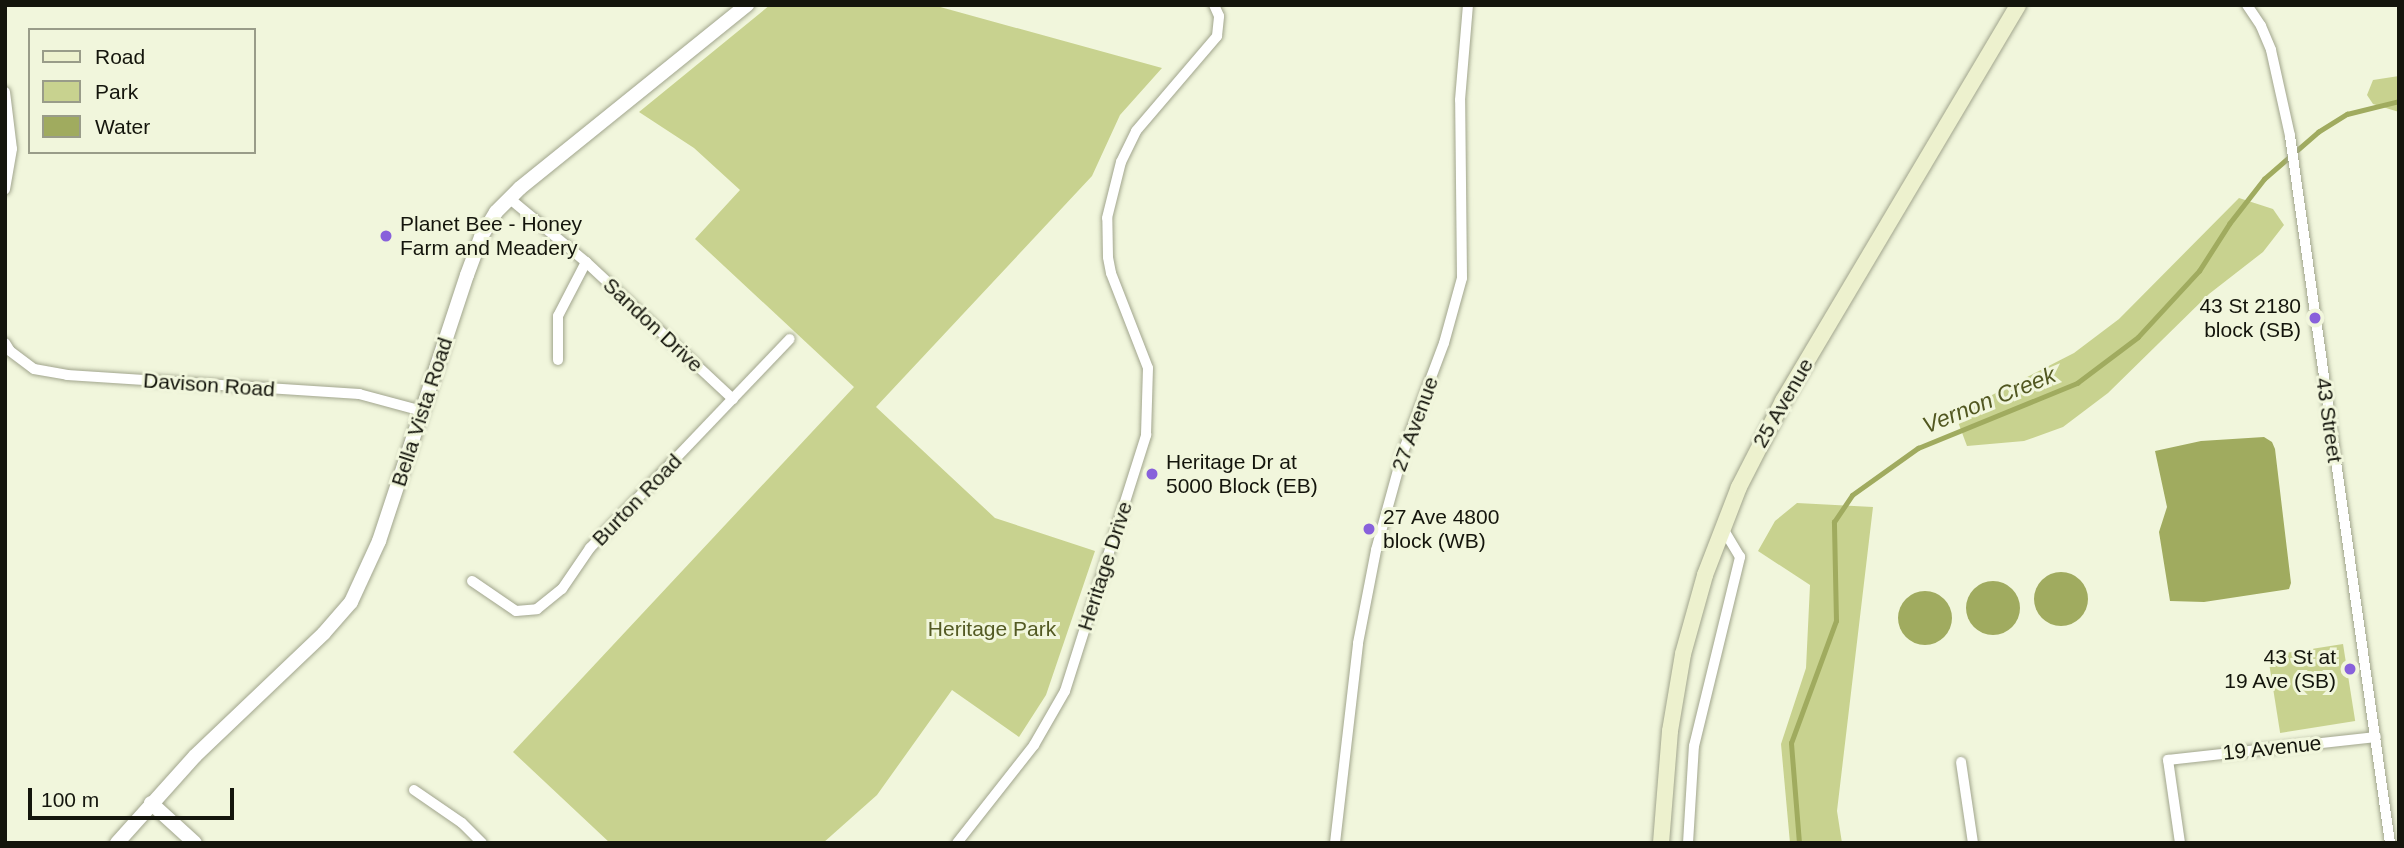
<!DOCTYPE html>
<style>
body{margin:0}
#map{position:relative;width:2404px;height:848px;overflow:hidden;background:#f1f6dc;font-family:Arial,sans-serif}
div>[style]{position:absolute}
.green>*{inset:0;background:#c8d28f;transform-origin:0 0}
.water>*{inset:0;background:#a0ab5f}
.round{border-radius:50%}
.stream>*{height:4.5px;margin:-2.25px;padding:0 2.25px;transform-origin:2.25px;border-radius:2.25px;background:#a0ab5f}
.roads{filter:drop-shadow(0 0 2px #a1a58d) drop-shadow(0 0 2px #a1a58d)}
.minor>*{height:10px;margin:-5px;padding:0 5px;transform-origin:5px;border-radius:5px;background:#fff}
.tertiary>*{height:14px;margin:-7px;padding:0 7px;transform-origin:7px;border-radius:7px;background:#fff}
.secondary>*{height:16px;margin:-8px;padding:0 8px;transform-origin:8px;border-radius:8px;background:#edf1ce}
.dots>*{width:19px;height:19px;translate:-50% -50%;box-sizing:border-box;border:4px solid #f1f6dc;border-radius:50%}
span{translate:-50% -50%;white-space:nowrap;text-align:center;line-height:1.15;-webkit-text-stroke:6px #f1f6dc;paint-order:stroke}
.poi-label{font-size:21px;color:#14150c}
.left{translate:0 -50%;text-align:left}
.right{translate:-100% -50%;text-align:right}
.street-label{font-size:21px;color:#14150c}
.park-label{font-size:21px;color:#535a23}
.water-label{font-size:23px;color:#515720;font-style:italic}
.frame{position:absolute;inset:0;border:7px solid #14150c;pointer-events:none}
.legend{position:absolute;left:28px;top:28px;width:228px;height:126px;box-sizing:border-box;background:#f1f6dc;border:2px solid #999c89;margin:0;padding:9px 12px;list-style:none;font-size:21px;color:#14150c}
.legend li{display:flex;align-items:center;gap:14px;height:35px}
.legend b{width:35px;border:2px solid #999c89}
.scale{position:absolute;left:28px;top:788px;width:206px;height:32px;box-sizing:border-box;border:4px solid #14150c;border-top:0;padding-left:9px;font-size:21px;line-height:24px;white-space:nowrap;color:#14150c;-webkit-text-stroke:5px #f1f6dc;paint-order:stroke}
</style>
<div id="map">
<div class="green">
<i style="clip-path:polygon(770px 5px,933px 5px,1162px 68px,1120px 115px,1092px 176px,876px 407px,995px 518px,1095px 551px,1046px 695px,1019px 737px,952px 690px,877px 795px,823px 843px,610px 843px,513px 752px,854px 387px,695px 239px,740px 190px,694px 148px,639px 112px)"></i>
<i style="clip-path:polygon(2399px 76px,2399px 112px,2373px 104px,2367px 95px,2373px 80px)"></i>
<i style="clip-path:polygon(2239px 198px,2273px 209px,2284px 225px,2263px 252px,2209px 294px,2108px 393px,2063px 427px,2024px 441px,1967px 446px,1955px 414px,2074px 353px,2119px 319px)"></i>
<i style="clip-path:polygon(1797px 503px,1873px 507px,1837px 811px,1842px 843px,1790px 843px,1781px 744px,1806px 668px,1810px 585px,1758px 551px,1775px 521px)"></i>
<i style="left:2343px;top:644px;width:78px;height:76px;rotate:81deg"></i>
</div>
<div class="water">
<i style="clip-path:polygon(2264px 437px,2272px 442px,2275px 449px,2291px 583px,2289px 589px,2204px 602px,2170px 601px,2159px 532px,2167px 507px,2155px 451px,2201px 441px)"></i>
<i class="round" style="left:2034px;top:572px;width:54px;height:54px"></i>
<i class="round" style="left:1966px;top:581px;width:54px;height:54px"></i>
<i class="round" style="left:1898px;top:591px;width:54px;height:54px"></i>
</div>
<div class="stream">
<i style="left:1799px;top:843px;width:100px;rotate:-94.6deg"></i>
<i style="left:1791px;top:743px;width:130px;rotate:-69.8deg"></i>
<i style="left:1836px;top:621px;width:99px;rotate:-91.2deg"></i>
<i style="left:1834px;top:522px;width:32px;rotate:-56deg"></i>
<i style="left:1852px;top:495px;width:81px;rotate:-35.5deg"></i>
<i style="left:1918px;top:448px;width:172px;rotate:-22.2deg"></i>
<i style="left:2077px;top:383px;width:76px;rotate:-37deg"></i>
<i style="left:2138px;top:337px;width:90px;rotate:-47.3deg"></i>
<i style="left:2199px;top:271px;width:56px;rotate:-57.4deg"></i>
<i style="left:2229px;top:224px;width:57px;rotate:-52.1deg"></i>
<i style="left:2264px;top:179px;width:72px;rotate:-41deg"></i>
<i style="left:2318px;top:132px;width:34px;rotate:-32deg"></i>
<i style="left:2347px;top:114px;width:54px;rotate:-14deg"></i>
</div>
<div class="roads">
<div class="minor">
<i style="left:2247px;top:5px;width:25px;rotate:56deg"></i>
<i style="left:2261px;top:26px;width:26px;rotate:67deg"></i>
<i style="left:2271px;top:50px;width:88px;rotate:77.5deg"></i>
<i style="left:2290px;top:136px;width:714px;rotate:81.95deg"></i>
<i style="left:5px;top:92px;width:57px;rotate:83deg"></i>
<i style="left:12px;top:149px;width:41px;rotate:99.9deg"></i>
<i style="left:509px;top:198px;width:100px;rotate:39.7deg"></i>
<i style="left:586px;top:262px;width:201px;rotate:43deg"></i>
<i style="left:5px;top:343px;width:9px;rotate:58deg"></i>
<i style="left:10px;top:351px;width:30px;rotate:37deg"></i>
<i style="left:34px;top:369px;width:34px;rotate:10deg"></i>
<i style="left:67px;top:375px;width:293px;rotate:3.7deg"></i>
<i style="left:359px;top:394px;width:65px;rotate:15.1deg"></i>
<i style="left:558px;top:360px;width:44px;rotate:-90deg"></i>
<i style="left:558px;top:316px;width:61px;rotate:-62.6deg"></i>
<i style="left:472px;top:581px;width:53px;rotate:34.3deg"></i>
<i style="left:516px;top:611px;width:21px;rotate:-5deg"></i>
<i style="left:537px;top:609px;width:32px;rotate:-39deg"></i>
<i style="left:562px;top:589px;width:50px;rotate:-55.7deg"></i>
<i style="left:590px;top:548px;width:289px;rotate:-46.3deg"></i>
<i style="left:1961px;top:762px;width:82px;rotate:81.6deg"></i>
<i style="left:414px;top:790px;width:58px;rotate:34.5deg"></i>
<i style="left:462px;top:823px;width:28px;rotate:45deg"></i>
<i style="left:957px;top:843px;width:125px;rotate:-51.8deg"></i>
<i style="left:1034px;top:745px;width:62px;rotate:-60.1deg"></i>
<i style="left:1065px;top:691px;width:269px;rotate:-72.4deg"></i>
<i style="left:1146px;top:435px;width:67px;rotate:-88.3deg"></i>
<i style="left:1148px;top:368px;width:102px;rotate:-111.3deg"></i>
<i style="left:1111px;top:273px;width:16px;rotate:-101deg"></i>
<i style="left:1108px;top:257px;width:39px;rotate:-91deg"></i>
<i style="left:1107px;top:218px;width:58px;rotate:-76deg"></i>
<i style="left:1121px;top:162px;width:34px;rotate:-64deg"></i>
<i style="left:1136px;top:131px;width:125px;rotate:-49.5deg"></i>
<i style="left:1217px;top:36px;width:20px;rotate:-84deg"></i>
<i style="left:1219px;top:16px;width:12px;rotate:-114deg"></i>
<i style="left:1335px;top:843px;width:201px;rotate:-83.4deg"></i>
<i style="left:1358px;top:643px;width:95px;rotate:-79deg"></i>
<i style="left:1376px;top:550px;width:102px;rotate:-74.6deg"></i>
<i style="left:1403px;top:452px;width:116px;rotate:-69.4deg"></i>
<i style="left:1444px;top:343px;width:67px;rotate:-74.5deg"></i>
<i style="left:1462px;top:278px;width:178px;rotate:-90.6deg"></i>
<i style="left:1460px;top:100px;width:95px;rotate:-85.2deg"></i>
<i style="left:1688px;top:843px;width:97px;rotate:-86.5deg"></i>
<i style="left:1694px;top:746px;width:195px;rotate:-76.3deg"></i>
<i style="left:1740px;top:557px;width:27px;rotate:-121deg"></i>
<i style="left:2180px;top:843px;width:84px;rotate:-98.2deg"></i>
<i style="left:2168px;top:760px;width:209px;rotate:-6.3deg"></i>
</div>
<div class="tertiary">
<i style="left:151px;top:803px;width:59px;rotate:42.3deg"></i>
<i style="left:117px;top:843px;width:117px;rotate:-48.1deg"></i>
<i style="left:195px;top:756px;width:178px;rotate:-43.6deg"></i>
<i style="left:324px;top:633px;width:41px;rotate:-48.9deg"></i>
<i style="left:351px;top:602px;width:67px;rotate:-65.3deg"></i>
<i style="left:379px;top:541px;width:280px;rotate:-71.7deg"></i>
<i style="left:467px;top:275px;width:40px;rotate:-69.8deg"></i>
<i style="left:481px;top:237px;width:29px;rotate:-59deg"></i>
<i style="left:496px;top:212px;width:34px;rotate:-45deg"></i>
<i style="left:520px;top:188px;width:292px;rotate:-38.9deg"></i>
</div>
<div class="secondary">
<i style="left:1661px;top:843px;width:112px;rotate:-85.4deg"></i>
<i style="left:1670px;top:731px;width:78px;rotate:-80.4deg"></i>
<i style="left:1683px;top:654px;width:82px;rotate:-74.4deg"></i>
<i style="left:1705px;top:575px;width:94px;rotate:-68.9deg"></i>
<i style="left:1739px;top:487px;width:97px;rotate:-62.9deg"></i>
<i style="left:1783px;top:401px;width:460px;rotate:-59.3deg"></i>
</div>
</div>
<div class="dots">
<i style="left:386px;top:236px;background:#8861db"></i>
<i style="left:2315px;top:318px;background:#8861db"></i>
<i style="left:1152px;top:474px;background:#8861db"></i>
<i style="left:1369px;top:529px;background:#8861db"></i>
<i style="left:2350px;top:669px;background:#8861db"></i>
</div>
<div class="poi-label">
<span class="left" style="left:400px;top:236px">Planet Bee - Honey<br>Farm and Meadery</span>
<span class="right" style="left:2301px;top:318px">43 St 2180<br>block (SB)</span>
<span class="left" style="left:1166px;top:474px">Heritage Dr at<br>5000 Block (EB)</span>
<span class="left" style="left:1383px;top:529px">27 Ave 4800<br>block (WB)</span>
<span class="right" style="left:2336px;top:669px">43 St at<br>19 Ave (SB)</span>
</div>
<div class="street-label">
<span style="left:653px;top:325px;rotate:43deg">Sandon Drive</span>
<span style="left:209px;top:385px;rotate:4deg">Davison Road</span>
<span style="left:1783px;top:403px;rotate:-60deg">25 Avenue</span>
<span style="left:422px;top:412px;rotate:-72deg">Bella Vista Road</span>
<span style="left:2329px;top:420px;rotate:82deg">43 Street</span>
<span style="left:1415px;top:424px;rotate:-70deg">27 Avenue</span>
<span style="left:637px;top:500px;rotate:-46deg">Burton Road</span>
<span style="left:1105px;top:566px;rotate:-72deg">Heritage Drive</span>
<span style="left:2272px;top:748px;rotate:-6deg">19 Avenue</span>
</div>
<div class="park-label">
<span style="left:992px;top:629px">Heritage Park</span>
</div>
<div class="water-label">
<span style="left:1989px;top:400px;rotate:-22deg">Vernon Creek</span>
</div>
<div class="frame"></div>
<ul class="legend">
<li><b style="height:9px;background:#edf1ce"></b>Road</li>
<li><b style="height:19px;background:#c8d28f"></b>Park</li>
<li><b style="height:19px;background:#a0ab5f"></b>Water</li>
</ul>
<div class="scale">100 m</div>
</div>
